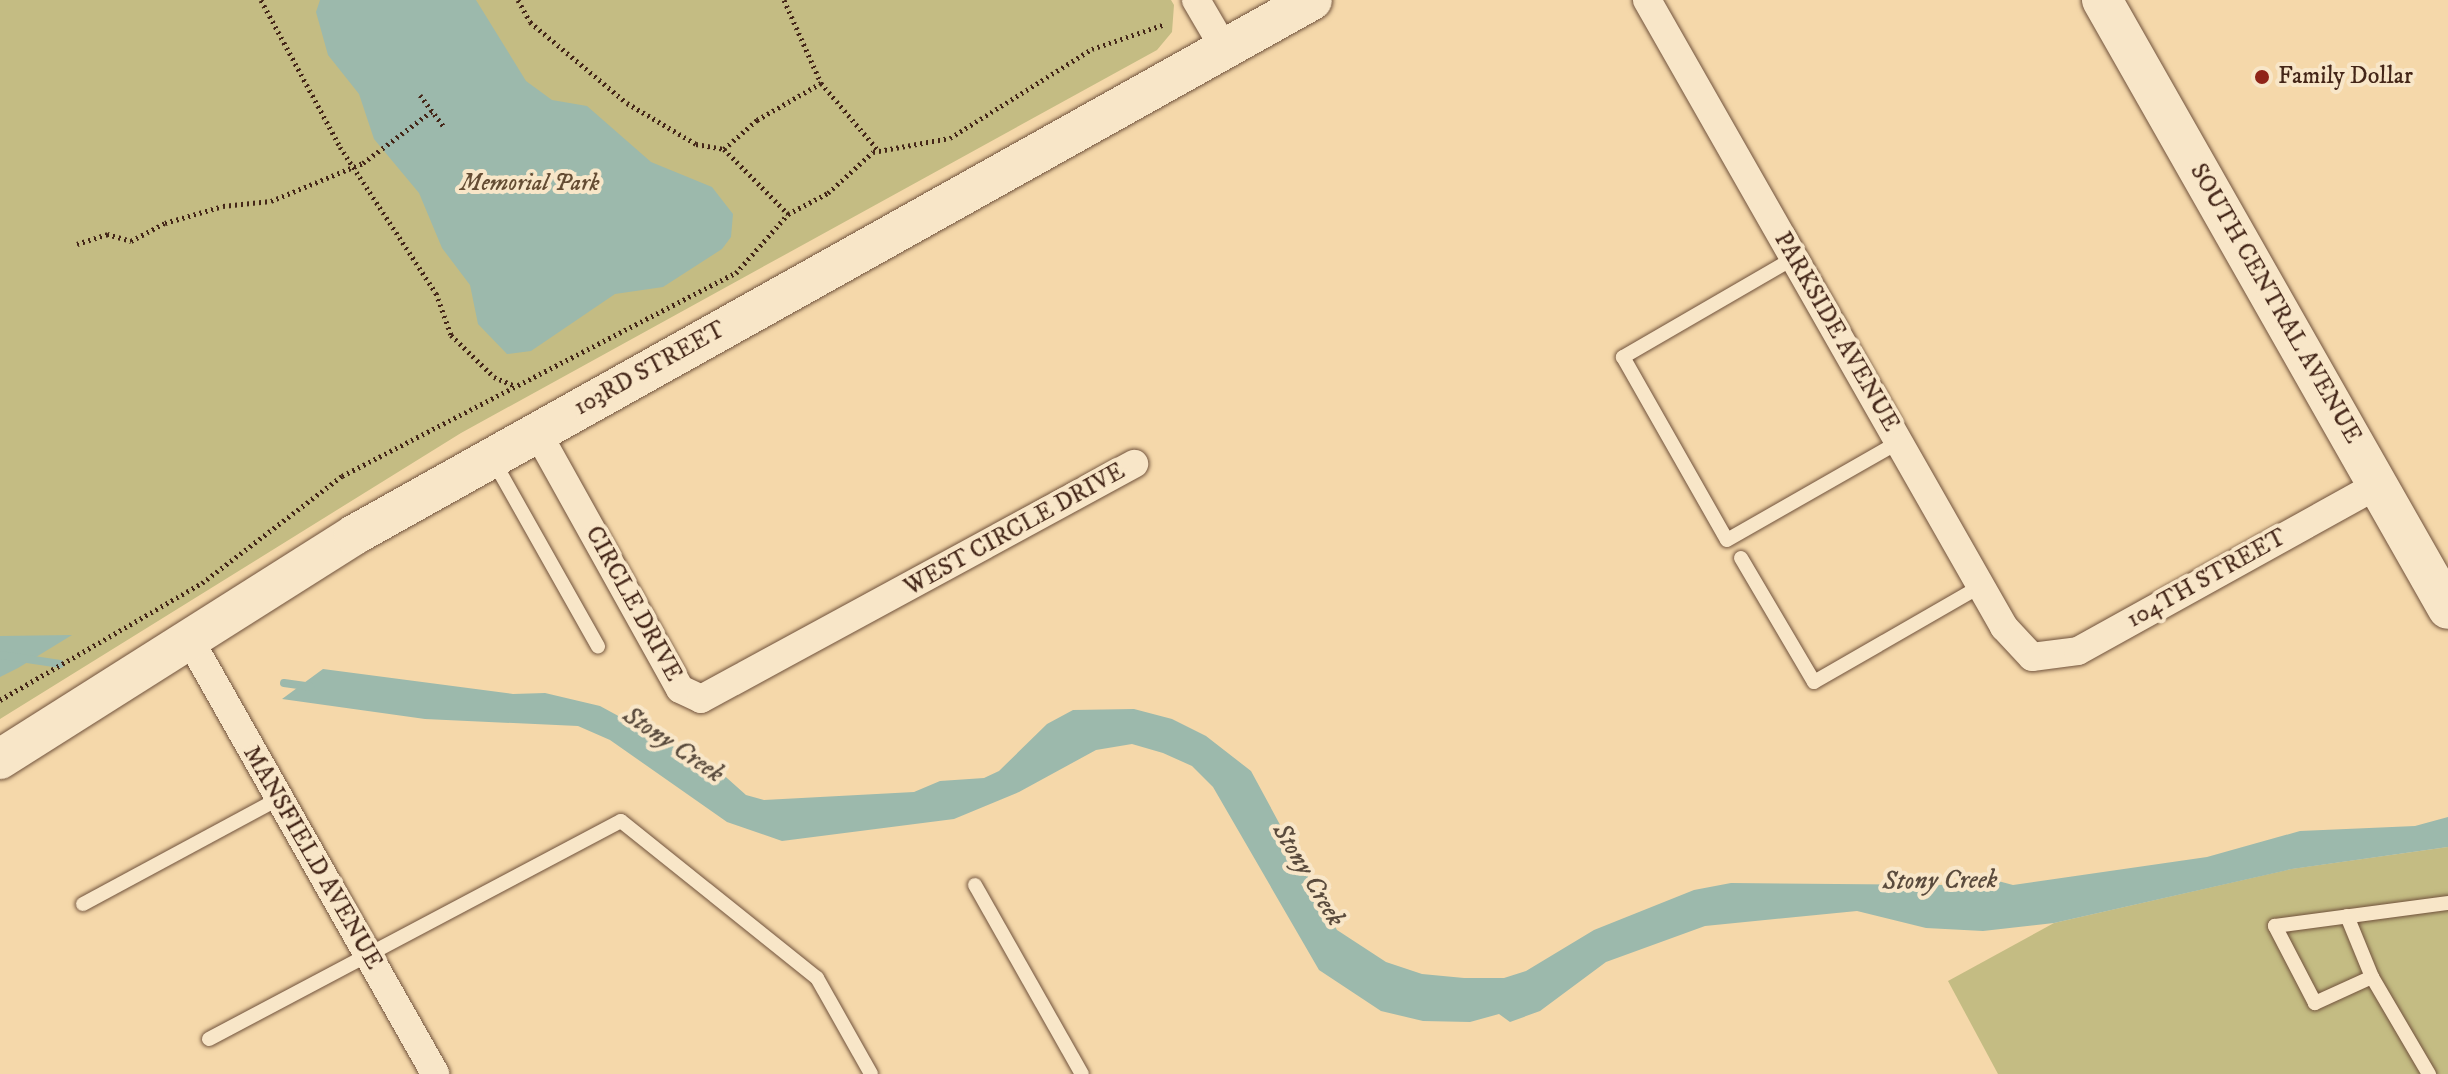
<!DOCTYPE html>
<style>
body{margin:0}
#map{position:relative;width:2448px;height:1074px;overflow:hidden;background:#f5d8aa;font-family:"IM FELL DW Pica",serif}
div>[style]{position:absolute}
.green>*{inset:0;background:#c4bc83}
.water>*{inset:0;background:#9cb9ac}
.stream>*{height:8px;margin:-4px;padding:0 4px;transform-origin:4px;border-radius:4px;background:#9cb9ac}
.path>*{height:5px;margin-top:-2.5px;transform-origin:0;background:repeating-linear-gradient(90deg,#442618 0 2px,transparent 0 6px)}
.roads{filter:drop-shadow(0 0 2px #70523c) drop-shadow(0 0 2px #70523c)}
.lane>*{height:14px;margin:-7px;padding:0 7px;transform-origin:7px;border-radius:7px;background:#f8e6c8}
.street>*{height:28px;margin:-14px;padding:0 14px;transform-origin:14px;border-radius:14px;background:#f8e6c8}
.secondary>*{height:40px;margin:-20px;padding:0 20px;transform-origin:20px;border-radius:20px;background:#f8e6c8}
.dots>*{width:22px;height:22px;translate:-50% -50%;box-sizing:border-box;border:4px solid #f8e6c8;border-radius:50%}
span{translate:-50% -50%;white-space:nowrap;text-align:center;line-height:1.15;-webkit-text-stroke:8px #f8e6c8;paint-order:stroke}
.poi-label{font-size:24px;color:#442618}
.left{translate:0 -50%;text-align:left}
.park-label{font-size:24px;color:#644c33;font-style:italic}
.street-label{font-size:24px;color:#442618}
.water-label{font-size:26px;color:#5a4b3d;font-style:italic}
</style>
<div id="map">
<div class="green">
<i style="clip-path:polygon(0 0,1171px 0,1174px 5px,1172px 32px,1157px 50px,461px 433px,0 719px)"></i>
<i style="clip-path:polygon(2448px 847px,2448px 1074px,1998px 1074px,1948px 981px,2054px 923px,2291px 869px)"></i>
</div>
<div class="water">
<i style="clip-path:polygon(320px 0,476px 0,526px 81px,552px 100px,587px 106px,651px 162px,712px 187px,733px 214px,731px 237px,722px 249px,663px 287px,615px 294px,531px 351px,507px 354px,478px 324px,470px 285px,442px 248px,419px 193px,374px 139px,359px 94px,328px 55px,316px 12px)"></i>
<i style="clip-path:polygon(72px 635px,18px 668px,0 677px,0 636px)"></i>
<i style="clip-path:polygon(323px 669px,513px 694px,545px 693px,600px 706px,718px 770px,746px 795px,764px 800px,914px 792px,940px 781px,984px 778px,999px 771px,1047px 724px,1073px 710px,1134px 709px,1172px 719px,1206px 736px,1251px 771px,1337px 930px,1386px 962px,1422px 974px,1464px 978px,1504px 978px,1526px 971px,1594px 930px,1694px 890px,1731px 883px,1953px 885px,1987px 878px,2013px 885px,2207px 857px,2300px 831px,2415px 826px,2448px 817px,2448px 847px,2292px 869px,2054px 923px,1983px 931px,1926px 928px,1857px 911px,1705px 926px,1606px 962px,1540px 1011px,1510px 1022px,1499px 1014px,1470px 1022px,1423px 1021px,1381px 1011px,1319px 970px,1213px 787px,1192px 766px,1163px 753px,1132px 744px,1096px 750px,1019px 792px,954px 819px,782px 841px,727px 822px,610px 740px,578px 726px,425px 719px,282px 699px)"></i>
</div>
<div class="stream">
<i style="left:0;top:655px;width:61px;rotate:8.5deg"></i>
<i style="left:284px;top:683px;width:27px;rotate:8deg"></i>
</div>
<div class="path">
<i style="left:261px;top:0;width:167px;rotate:61.7deg"></i>
<i style="left:340px;top:147px;width:175px;rotate:56.7deg"></i>
<i style="left:436px;top:293px;width:45px;rotate:70.3deg"></i>
<i style="left:451px;top:335px;width:60px;rotate:44.3deg"></i>
<i style="left:494px;top:377px;width:21px;rotate:23deg"></i>
<i style="left:518px;top:0;width:25px;rotate:61deg"></i>
<i style="left:530px;top:22px;width:126px;rotate:39.9deg"></i>
<i style="left:627px;top:103px;width:80px;rotate:30.7deg"></i>
<i style="left:696px;top:144px;width:28px;rotate:10deg"></i>
<i style="left:724px;top:149px;width:91px;rotate:45.4deg"></i>
<i style="left:784px;top:0;width:91px;rotate:66deg"></i>
<i style="left:821px;top:83px;width:88px;rotate:49.6deg"></i>
<i style="left:420px;top:95px;width:40px;rotate:53deg"></i>
<i style="left:724px;top:149px;width:44px;rotate:-41.3deg"></i>
<i style="left:757px;top:120px;width:74px;rotate:-30deg"></i>
<i style="left:77px;top:244px;width:32px;rotate:-18deg"></i>
<i style="left:107px;top:234px;width:25px;rotate:16deg"></i>
<i style="left:131px;top:241px;width:38px;rotate:-28deg"></i>
<i style="left:165px;top:223px;width:60px;rotate:-16.3deg"></i>
<i style="left:223px;top:206px;width:48px;rotate:-5.9deg"></i>
<i style="left:271px;top:201px;width:100px;rotate:-22.4deg"></i>
<i style="left:363px;top:163px;width:86px;rotate:-37deg"></i>
<i style="left:0;top:700px;width:233px;rotate:-30.1deg"></i>
<i style="left:202px;top:583px;width:176px;rotate:-37.4deg"></i>
<i style="left:342px;top:476px;width:443px;rotate:-27.3deg"></i>
<i style="left:736px;top:273px;width:79px;rotate:-48.6deg"></i>
<i style="left:788px;top:214px;width:45px;rotate:-27.7deg"></i>
<i style="left:828px;top:193px;width:61px;rotate:-42.3deg"></i>
<i style="left:873px;top:152px;width:78px;rotate:-10.3deg"></i>
<i style="left:950px;top:138px;width:168px;rotate:-32.1deg"></i>
<i style="left:1092px;top:49px;width:77px;rotate:-18.9deg"></i>
</div>
<div class="roads">
<div class="lane">
<i style="left:1794px;top:258px;width:198px;rotate:149.9deg"></i>
<i style="left:1623px;top:357px;width:210px;rotate:60.4deg"></i>
<i style="left:1727px;top:540px;width:198px;rotate:-29.7deg"></i>
<i style="left:493px;top:460px;width:214px;rotate:60.6deg"></i>
<i style="left:1741px;top:558px;width:144px;rotate:59.5deg"></i>
<i style="left:1814px;top:682px;width:193px;rotate:-29.9deg"></i>
<i style="left:975px;top:885px;width:217px;rotate:60.5deg"></i>
<i style="left:83px;top:904px;width:221px;rotate:-28.3deg"></i>
<i style="left:2347px;top:916px;width:66px;rotate:67.7deg"></i>
<i style="left:2372px;top:977px;width:113px;rotate:59.6deg"></i>
<i style="left:2372px;top:977px;width:63px;rotate:155.5deg"></i>
<i style="left:2315px;top:1003px;width:87px;rotate:-117.5deg"></i>
<i style="left:2275px;top:926px;width:175px;rotate:-7.6deg"></i>
<i style="left:209px;top:1039px;width:466px;rotate:-27.9deg"></i>
<i style="left:621px;top:821px;width:251px;rotate:38.7deg"></i>
<i style="left:817px;top:978px;width:110px;rotate:60.6deg"></i>
</div>
<div class="street">
<i style="left:1196px;top:0;width:56px;rotate:59.7deg"></i>
<i style="left:1647px;top:0;width:722px;rotate:60.34deg"></i>
<i style="left:2004px;top:627px;width:41px;rotate:47deg"></i>
<i style="left:2032px;top:657px;width:46px;rotate:-7.4deg"></i>
<i style="left:2078px;top:651px;width:343px;rotate:-29deg"></i>
<i style="left:537px;top:432px;width:294px;rotate:60.9deg"></i>
<i style="left:680px;top:689px;width:23px;rotate:25deg"></i>
<i style="left:701px;top:699px;width:493px;rotate:-28.5deg"></i>
<i style="left:191px;top:642px;width:496px;rotate:60.5deg"></i>
</div>
<div class="secondary">
<i style="left:2102px;top:0;width:700px;rotate:60.4deg"></i>
<i style="left:0;top:759px;width:419px;rotate:-32.3deg"></i>
<i style="left:354px;top:535px;width:1097px;rotate:-29.18deg"></i>
</div>
</div>
<div class="dots">
<i style="left:2262px;top:77px;background:#8f2418"></i>
</div>
<div class="poi-label">
<span class="left" style="left:2278px;top:77px">Family Dollar</span>
</div>
<div class="park-label">
<span style="left:530px;top:184px">Memorial Park</span>
</div>
<div class="street-label">
<span style="left:2275px;top:304px;rotate:60deg">SOUTH CENTRAL AVENUE</span>
<span style="left:1836px;top:332px;rotate:60deg">PARKSIDE AVENUE</span>
<span style="left:650px;top:369px;rotate:-29deg">103RD STREET</span>
<span style="left:1015px;top:530px;rotate:-29deg">WEST CIRCLE DRIVE</span>
<span style="left:2207px;top:579px;rotate:-29deg">104TH STREET</span>
<span style="left:633px;top:604px;rotate:61deg">CIRCLE DRIVE</span>
<span style="left:312px;top:858px;rotate:60deg">MANSFIELD AVENUE</span>
</div>
<div class="water-label">
<span style="left:673px;top:745px;rotate:34deg">Stony Creek</span>
<span style="left:1308px;top:875px;rotate:59deg">Stony Creek</span>
<span style="left:1940px;top:881px;rotate:-1deg">Stony Creek</span>
</div>
</div>
